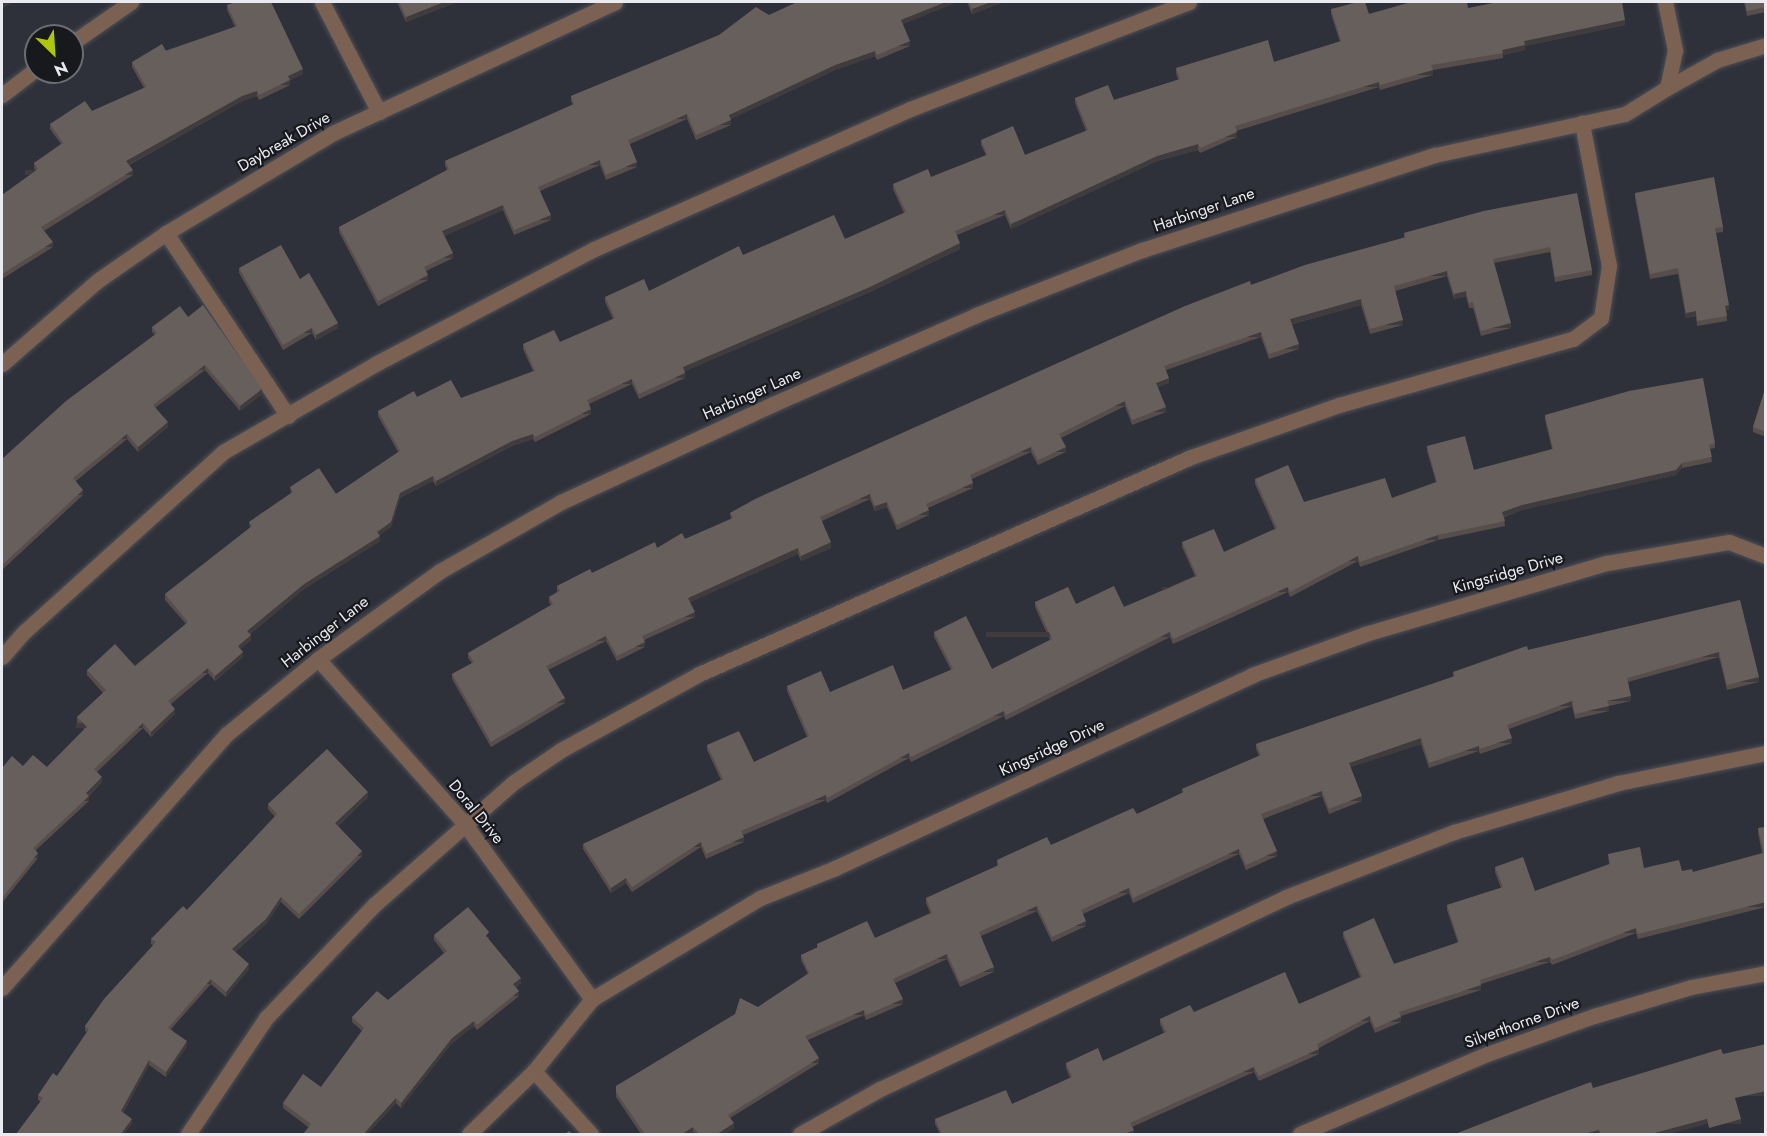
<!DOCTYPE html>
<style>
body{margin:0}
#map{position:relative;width:1767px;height:1136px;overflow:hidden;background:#2f313a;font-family:Jost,sans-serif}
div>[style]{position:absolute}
.roads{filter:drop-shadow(0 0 2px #4d4f57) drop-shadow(0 0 2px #4d4f57)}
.lane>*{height:15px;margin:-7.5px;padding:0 7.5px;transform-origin:7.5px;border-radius:7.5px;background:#7b6152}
.street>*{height:15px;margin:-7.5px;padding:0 7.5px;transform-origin:7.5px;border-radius:7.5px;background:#7b6152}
.wall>*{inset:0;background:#574e4b}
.shaded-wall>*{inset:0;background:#403b3c;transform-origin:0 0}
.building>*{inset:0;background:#675f5c}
span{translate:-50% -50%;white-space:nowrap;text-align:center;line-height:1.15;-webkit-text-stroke:4.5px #18191d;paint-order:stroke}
.street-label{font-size:16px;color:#eaebf1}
.frame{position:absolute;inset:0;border:3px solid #eaebf1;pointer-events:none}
.north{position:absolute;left:24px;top:24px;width:60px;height:60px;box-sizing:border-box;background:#18191d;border:2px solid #6c6d72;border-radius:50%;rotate:155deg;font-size:16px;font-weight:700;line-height:24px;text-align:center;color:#eaebf1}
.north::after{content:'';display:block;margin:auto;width:21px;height:27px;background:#aec60c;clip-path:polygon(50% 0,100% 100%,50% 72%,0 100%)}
</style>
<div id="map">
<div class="roads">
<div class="lane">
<i style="left:72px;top:43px;width:72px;rotate:-34.8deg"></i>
<i style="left:1667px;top:88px;width:57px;rotate:-29.2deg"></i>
<i style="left:1717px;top:60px;width:51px;rotate:-17deg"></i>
<i style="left:2px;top:95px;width:43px;rotate:-37.4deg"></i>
<i style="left:166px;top:233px;width:220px;rotate:56.3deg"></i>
<i style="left:2px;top:657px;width:33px;rotate:-49deg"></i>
<i style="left:24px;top:632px;width:268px;rotate:-42.1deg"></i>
<i style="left:223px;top:452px;width:178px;rotate:-30deg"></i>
<i style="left:377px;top:363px;width:245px;rotate:-27.7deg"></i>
<i style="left:594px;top:249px;width:346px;rotate:-23.9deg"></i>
<i style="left:910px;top:109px;width:299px;rotate:-21deg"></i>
<i style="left:534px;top:1071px;width:85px;rotate:47.9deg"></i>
<i style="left:188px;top:1134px;width:140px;rotate:-56.1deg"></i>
<i style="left:266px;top:1018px;width:156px;rotate:-46.3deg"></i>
<i style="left:374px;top:905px;width:186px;rotate:-41.3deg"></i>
<i style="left:514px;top:782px;width:57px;rotate:-34.2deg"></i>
<i style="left:561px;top:750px;width:158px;rotate:-28.8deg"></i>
<i style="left:699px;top:674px;width:538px;rotate:-23.8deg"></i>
<i style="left:1191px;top:457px;width:157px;rotate:-19.4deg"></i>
<i style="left:1339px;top:405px;width:243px;rotate:-15.8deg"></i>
<i style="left:1573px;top:339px;width:35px;rotate:-37deg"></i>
<i style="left:1601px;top:318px;width:53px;rotate:-81.3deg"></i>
<i style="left:1609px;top:266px;width:146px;rotate:-100.7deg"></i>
<i style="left:800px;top:1134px;width:92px;rotate:-29.4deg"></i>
<i style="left:880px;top:1089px;width:449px;rotate:-25.3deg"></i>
<i style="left:1286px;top:897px;width:180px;rotate:-21.2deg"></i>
<i style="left:1454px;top:832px;width:171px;rotate:-16.6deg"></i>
<i style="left:1618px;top:783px;width:151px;rotate:-11.5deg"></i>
</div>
<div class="street">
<i style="left:322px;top:2px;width:124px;rotate:62.6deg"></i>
<i style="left:2px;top:364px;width:126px;rotate:-41.1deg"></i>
<i style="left:97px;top:281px;width:84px;rotate:-34.8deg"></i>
<i style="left:166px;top:233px;width:195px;rotate:-30.9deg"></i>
<i style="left:333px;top:133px;width:311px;rotate:-24.9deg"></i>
<i style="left:318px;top:659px;width:220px;rotate:48.3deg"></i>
<i style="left:464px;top:823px;width:218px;rotate:54deg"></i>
<i style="left:2px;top:988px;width:339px;rotate:-48.5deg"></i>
<i style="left:227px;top:734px;width:118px;rotate:-39.5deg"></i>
<i style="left:318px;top:659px;width:150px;rotate:-35.8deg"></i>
<i style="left:440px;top:571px;width:139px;rotate:-29.7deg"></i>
<i style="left:561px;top:502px;width:236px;rotate:-24.8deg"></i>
<i style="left:775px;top:403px;width:219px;rotate:-23.6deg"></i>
<i style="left:976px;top:315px;width:178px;rotate:-21.4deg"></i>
<i style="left:1142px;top:250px;width:308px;rotate:-18deg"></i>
<i style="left:1435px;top:155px;width:194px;rotate:-12.2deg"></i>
<i style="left:1625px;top:114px;width:49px;rotate:-31.8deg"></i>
<i style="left:1667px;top:88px;width:39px;rotate:-78deg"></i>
<i style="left:1675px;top:50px;width:49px;rotate:-101.8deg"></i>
<i style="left:469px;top:1134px;width:91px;rotate:-44.1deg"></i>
<i style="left:534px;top:1071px;width:92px;rotate:-51.1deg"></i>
<i style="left:592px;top:999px;width:196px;rotate:-31deg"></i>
<i style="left:760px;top:898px;width:79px;rotate:-21.7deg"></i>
<i style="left:833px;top:869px;width:462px;rotate:-24.8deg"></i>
<i style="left:1252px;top:675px;width:120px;rotate:-19.9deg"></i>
<i style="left:1365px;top:634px;width:252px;rotate:-16.4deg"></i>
<i style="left:1607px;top:563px;width:124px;rotate:-9.8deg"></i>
<i style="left:1729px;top:542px;width:40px;rotate:21deg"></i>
<i style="left:1300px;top:1134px;width:203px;rotate:-23.2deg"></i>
<i style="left:1487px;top:1054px;width:114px;rotate:-19.6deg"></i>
<i style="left:1594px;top:1016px;width:101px;rotate:-16.6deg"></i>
<i style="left:1691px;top:987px;width:76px;rotate:-10.6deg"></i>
</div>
</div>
<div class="wall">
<i style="clip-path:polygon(397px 2px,457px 2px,406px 22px)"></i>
<i style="clip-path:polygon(967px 2px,1004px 2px,972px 14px)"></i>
<i style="clip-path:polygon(1744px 2px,1766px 2px,1766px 12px,1747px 16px)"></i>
<i style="clip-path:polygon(227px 5px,303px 74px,290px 80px,290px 85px,259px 100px,257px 96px,242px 101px,129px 165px,133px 175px,44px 231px,53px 247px,2px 279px,2px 195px,36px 171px,34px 168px,34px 163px,61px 144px,50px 129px,50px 124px,92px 111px,144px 88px,132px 67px,132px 62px,235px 27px,227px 10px)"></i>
<i style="clip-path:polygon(1468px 8px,1625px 25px,1525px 46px,1525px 50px,1503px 55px,1503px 58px,1433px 70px,1433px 75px,1380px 90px,1379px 87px,1236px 131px,1237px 137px,1200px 153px,1198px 150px,1157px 161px,1011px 229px,1005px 215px,957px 235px,960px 249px,870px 292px,685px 371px,685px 378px,639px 399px,632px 384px,589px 404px,591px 414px,535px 442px,533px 439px,512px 446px,436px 486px,433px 481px,400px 498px,391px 527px,379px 535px,380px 541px,304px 589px,250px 634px,251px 640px,240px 649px,243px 657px,215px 681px,208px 673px,171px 704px,175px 714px,151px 737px,143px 728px,97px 772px,102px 782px,89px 796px,89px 801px,36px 850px,38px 858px,2px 903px,23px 766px,47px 767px,84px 729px,77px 722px,77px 717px,103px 693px,87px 675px,87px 670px,135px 666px,186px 624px,165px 600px,165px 594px,250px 528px,249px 522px,291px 493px,290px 487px,336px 494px,398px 452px,378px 416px,378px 411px,417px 397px,461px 398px,533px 371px,523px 349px,523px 344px,560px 342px,613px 319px,605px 302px,605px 297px,649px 291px,743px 255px,845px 239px,904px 213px,893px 189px,893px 184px,931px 177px,986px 155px,981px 145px,981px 140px,1025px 155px,1086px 131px,1075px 103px,1075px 98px,1114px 100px,1178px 80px,1176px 73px,1176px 68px,1274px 62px,1340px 42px,1331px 14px,1331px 9px,1369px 14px)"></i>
<i style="clip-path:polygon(769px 15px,903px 24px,910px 46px,877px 60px,875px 56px,835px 70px,731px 119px,731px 125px,696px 140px,687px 119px,630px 144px,637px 167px,606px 180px,600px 165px,540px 191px,551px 220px,514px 235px,503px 210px,444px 236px,453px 258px,426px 271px,428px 280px,378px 306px,339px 232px,339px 227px,447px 170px,445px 166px,445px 161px,573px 105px,571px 101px,571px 96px)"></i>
<i style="clip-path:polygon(1635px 193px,1723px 227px,1723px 232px,1716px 233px,1729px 310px,1726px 310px,1727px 321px,1697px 326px,1696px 316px,1686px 318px,1678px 274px,1650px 279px,1635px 198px)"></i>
<i style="clip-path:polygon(1484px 211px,1592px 270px,1592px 275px,1555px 282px,1550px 252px,1494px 263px,1511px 328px,1481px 336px,1473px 308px,1469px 308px,1466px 296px,1454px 299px,1447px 276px,1395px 291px,1403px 325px,1370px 334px,1361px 305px,1292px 324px,1299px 349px,1269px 359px,1261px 337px,1166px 370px,1169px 383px,1158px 387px,1166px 412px,1132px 425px,1125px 406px,1061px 438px,1066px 452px,1038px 465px,1031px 452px,972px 479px,973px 488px,928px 508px,929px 515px,897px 530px,887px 507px,875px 511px,870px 499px,822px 521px,831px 548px,801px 561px,798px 554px,690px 602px,695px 617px,644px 640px,645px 647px,617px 661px,606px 641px,548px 670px,565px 703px,491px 747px,452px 679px,452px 674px,472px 663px,468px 658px,468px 653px,551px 605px,549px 602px,549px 597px,557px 592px,557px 586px,657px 548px,685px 539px,731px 519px,730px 513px,1251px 285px,1404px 238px,1404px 233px)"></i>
<i style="clip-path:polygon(239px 268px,300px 279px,338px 328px,316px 340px,312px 333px,283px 350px,239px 273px)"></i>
<i style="clip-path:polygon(188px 317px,262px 394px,240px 411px,205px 370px,155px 408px,168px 427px,138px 452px,127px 439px,76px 481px,83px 495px,2px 570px,2px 459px,155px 335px,152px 332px,152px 327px)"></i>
<i style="clip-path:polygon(1766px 386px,1766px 437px,1753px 432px,1753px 427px)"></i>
<i style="clip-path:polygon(1545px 415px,1715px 443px,1715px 448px,1710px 449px,1712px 462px,1682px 468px,1676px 475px,1522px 510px,1504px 517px,1505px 526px,1438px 540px,1360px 567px,1358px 561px,1290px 597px,1288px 592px,1173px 644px,1170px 637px,1006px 720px,1004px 716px,911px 762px,909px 758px,827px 803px,826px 800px,743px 835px,744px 842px,706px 859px,701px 847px,632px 892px,626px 883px,611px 893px,583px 849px,583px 844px,721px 780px,707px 750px,707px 745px,754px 762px,807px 737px,787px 691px,787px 686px,830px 692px,903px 690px,951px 670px,934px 637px,934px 632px,992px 669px,1050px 640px,1035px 607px,1035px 602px,1124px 607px,1195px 576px,1182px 547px,1182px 542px,1224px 552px,1275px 529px,1255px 484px,1255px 479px,1304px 502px,1392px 498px,1436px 482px,1427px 451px,1427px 446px,1474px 470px,1552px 449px,1545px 420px)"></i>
<i style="clip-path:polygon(1740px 600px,1759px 682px,1727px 690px,1719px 657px,1628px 682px,1631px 701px,1609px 706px,1609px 711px,1575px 719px,1572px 706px,1509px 729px,1512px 743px,1480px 754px,1479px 751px,1429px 768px,1421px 744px,1350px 767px,1362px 801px,1329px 814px,1322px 796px,1263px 819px,1277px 856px,1246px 870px,1239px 854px,1133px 903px,1129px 893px,1083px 914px,1086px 926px,1052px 942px,1037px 911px,981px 936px,994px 972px,960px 987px,947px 959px,895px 983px,903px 1004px,866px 1020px,864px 1015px,808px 1040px,819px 1063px,730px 1118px,734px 1128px,725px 1134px,695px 1134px,693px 1132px,690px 1134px,641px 1134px,616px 1097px,616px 1086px,758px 1007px,808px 974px,801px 960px,801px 955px,817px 948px,817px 944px,875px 938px,930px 913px,926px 903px,926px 898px,997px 866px,997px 860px,1051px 845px,1137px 814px,1182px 793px,1182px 789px,1259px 756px,1256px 749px,1256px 744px,1453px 677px,1453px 672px,1528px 650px)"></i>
<i style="clip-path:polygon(368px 797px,338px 826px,362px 856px,299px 919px,281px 902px,266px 924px,235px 952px,249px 969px,226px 997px,211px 984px,171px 1029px,187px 1046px,166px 1077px,149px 1065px,123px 1113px,132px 1124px,40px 1101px,38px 1100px,38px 1095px,57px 1076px,87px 1032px,85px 1031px,85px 1026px,153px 945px,151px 944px,151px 939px,187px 910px,275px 817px,268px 809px,268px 804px)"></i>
<i style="clip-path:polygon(1766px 827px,1766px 907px,1638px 939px,1636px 933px,1552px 965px,1550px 962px,1481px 984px,1481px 990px,1401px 1016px,1401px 1022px,1375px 1033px,1370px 1021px,1319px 1048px,1319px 1054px,1259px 1081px,1254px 1072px,1132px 1127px,1134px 1134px,940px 1134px,935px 1124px,935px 1119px,1012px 1104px,1070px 1078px,1066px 1068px,1066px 1063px,1103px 1061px,1164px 1033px,1160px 1024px,1160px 1019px,1194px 1012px,1299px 1004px,1360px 977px,1343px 937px,1343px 932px,1394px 964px,1458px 943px,1447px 910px,1447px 905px,1501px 888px,1495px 872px,1495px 867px,1535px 891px,1609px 864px,1608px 854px,1644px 868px,1693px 872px,1762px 853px,1758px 833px,1758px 828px)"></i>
<i style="clip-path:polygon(434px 935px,489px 937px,488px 939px,521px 983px,516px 987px,519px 996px,477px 1030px,474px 1026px,452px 1043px,401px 1108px,396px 1103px,374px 1127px,308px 1127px,283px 1108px,283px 1103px,321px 1087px,362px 1031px,352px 1022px,352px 1017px,388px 1000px,444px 953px,434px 940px)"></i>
</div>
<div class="shaded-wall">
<i style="clip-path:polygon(5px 2px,13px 2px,2px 9px,2px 4px)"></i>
<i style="clip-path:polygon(444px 2px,457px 2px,406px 22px,406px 17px)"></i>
<i style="clip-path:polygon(946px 2px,958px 2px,901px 25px,901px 20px)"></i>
<i style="clip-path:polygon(991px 2px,1004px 2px,972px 14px,972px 9px)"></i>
<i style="clip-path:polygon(1625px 20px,1625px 25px,1525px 46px,1525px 50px,1503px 55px,1502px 50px,1524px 41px)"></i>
<i style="left:910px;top:41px;width:5px;height:36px;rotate:90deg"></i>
<i style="clip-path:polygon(875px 51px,875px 56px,835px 70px,729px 120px,729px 115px,835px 65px)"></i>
<i style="clip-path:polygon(303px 69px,303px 74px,288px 81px,288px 76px)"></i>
<i style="left:1433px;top:70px;width:5px;height:55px;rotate:90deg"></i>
<i style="left:290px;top:80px;width:5px;height:34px;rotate:90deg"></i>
<i style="left:1379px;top:82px;width:5px;height:151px;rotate:90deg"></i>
<i style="clip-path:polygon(257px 91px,257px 96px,242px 101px,126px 166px,126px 161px,242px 96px)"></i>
<i style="left:687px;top:114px;width:5px;height:64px;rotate:90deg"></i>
<i style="left:731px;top:120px;width:5px;height:38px;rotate:90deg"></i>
<i style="left:1237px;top:132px;width:5px;height:40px;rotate:90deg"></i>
<i style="clip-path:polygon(1198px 144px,1198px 150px,1157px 161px,1011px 229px,1011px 224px,1157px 156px)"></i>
<i style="left:600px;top:160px;width:5px;height:68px;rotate:90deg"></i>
<i style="left:637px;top:162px;width:5px;height:34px;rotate:90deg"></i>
<i style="left:133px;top:170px;width:5px;height:108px;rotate:90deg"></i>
<i style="clip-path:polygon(503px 205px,503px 210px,442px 237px,442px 231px)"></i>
<i style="left:1005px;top:210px;width:5px;height:54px;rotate:90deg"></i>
<i style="left:551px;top:215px;width:5px;height:40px;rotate:90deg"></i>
<i style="left:53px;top:242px;width:5px;height:60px;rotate:90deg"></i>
<i style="clip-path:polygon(960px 243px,960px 249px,870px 292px,683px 372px,683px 367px)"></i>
<i style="left:453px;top:253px;width:5px;height:32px;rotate:90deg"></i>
<i style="left:1447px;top:271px;width:5px;height:55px;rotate:90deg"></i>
<i style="left:428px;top:275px;width:5px;height:56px;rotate:90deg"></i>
<i style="clip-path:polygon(1466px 291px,1466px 296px,1454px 299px,1454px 294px)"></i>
<i style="clip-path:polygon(1361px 299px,1361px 305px,1290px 324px,1290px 319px)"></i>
<i style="clip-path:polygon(1729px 305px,1729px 310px,1725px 311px,1725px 306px)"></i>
<i style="clip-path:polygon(1696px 311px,1696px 316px,1686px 318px,1686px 313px)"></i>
<i style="left:1403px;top:320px;width:5px;height:34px;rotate:90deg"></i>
<i style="clip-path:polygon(338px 323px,338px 328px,316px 340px,316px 335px)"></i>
<i style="left:1511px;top:323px;width:5px;height:31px;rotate:90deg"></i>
<i style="left:312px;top:328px;width:5px;height:34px;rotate:90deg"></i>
<i style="left:1261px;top:332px;width:5px;height:103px;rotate:90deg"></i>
<i style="left:1299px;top:344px;width:5px;height:32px;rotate:90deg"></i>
<i style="left:205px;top:365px;width:5px;height:66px;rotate:90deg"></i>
<i style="left:685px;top:373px;width:5px;height:51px;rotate:90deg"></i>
<i style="clip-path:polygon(1169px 378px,1169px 383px,1156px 388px,1156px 383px)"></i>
<i style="left:632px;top:379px;width:5px;height:50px;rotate:90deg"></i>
<i style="clip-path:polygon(262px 389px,262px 394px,240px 411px,240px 406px)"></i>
<i style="left:1125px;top:401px;width:5px;height:74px;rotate:90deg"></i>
<i style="left:1166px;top:407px;width:5px;height:36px;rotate:90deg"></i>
<i style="left:591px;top:409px;width:5px;height:63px;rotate:90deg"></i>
<i style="clip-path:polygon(168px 422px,168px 427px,138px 452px,138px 447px)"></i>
<i style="left:127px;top:434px;width:5px;height:70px;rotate:90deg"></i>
<i style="clip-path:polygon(533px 434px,533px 439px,512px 446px,436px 486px,436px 481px,512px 441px)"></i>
<i style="left:1031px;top:447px;width:5px;height:67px;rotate:90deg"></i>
<i style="left:1066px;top:447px;width:5px;height:31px;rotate:90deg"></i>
<i style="clip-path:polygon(1682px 463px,1682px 468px,1676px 475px,1522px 510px,1502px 517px,1502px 512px,1522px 505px)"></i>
<i style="clip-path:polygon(433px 476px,433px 481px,400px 498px,391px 527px,377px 537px,377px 532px,400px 493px)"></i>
<i style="left:973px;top:483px;width:5px;height:51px;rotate:90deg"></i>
<i style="left:83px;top:490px;width:5px;height:110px;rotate:90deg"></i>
<i style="left:870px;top:494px;width:5px;height:55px;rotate:90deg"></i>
<i style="clip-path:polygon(887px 502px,887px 507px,875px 511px,875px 506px)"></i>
<i style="left:929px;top:510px;width:5px;height:35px;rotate:90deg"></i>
<i style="left:1438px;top:535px;width:5px;height:83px;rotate:90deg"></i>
<i style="clip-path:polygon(380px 536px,380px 541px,304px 589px,247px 636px,247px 631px,304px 584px)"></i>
<i style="clip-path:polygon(831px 542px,831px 548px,801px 561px,801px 556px)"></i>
<i style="clip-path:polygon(798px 548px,798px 554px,688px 603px,688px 598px)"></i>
<i style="left:1358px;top:556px;width:5px;height:77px;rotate:90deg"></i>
<i style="left:1288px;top:587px;width:5px;height:126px;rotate:90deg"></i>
<i style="left:695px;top:612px;width:5px;height:58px;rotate:90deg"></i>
<i style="left:1170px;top:632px;width:5px;height:184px;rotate:90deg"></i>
<i style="clip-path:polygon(251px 635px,251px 640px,238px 651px,238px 646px)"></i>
<i style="left:606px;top:636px;width:5px;height:67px;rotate:90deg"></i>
<i style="left:645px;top:642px;width:5px;height:31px;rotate:90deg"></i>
<i style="clip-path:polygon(243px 652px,243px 657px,215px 681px,215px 676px)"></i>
<i style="left:1719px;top:652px;width:5px;height:96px;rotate:90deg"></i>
<i style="left:208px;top:668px;width:5px;height:52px;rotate:90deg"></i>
<i style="left:1759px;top:677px;width:5px;height:33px;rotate:90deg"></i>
<i style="left:1631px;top:696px;width:5px;height:25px;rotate:90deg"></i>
<i style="left:565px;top:698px;width:5px;height:86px;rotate:90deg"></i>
<i style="left:1572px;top:701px;width:5px;height:69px;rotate:90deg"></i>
<i style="left:1609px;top:706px;width:5px;height:35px;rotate:90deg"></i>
<i style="clip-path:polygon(175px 709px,175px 714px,151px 737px,151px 732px)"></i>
<i style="left:1004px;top:711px;width:5px;height:104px;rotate:90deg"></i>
<i style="left:143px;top:723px;width:5px;height:67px;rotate:90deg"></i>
<i style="clip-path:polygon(1421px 738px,1421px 744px,1349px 768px,1349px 763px)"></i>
<i style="left:1512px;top:738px;width:5px;height:34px;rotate:90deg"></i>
<i style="left:1479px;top:746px;width:5px;height:53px;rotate:90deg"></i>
<i style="left:909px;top:753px;width:5px;height:94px;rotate:90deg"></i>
<i style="clip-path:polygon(102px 777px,102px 782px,86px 798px,86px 793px)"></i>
<i style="left:1322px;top:791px;width:5px;height:65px;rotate:90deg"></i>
<i style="clip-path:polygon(368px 792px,368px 797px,335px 828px,335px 823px)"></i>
<i style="left:826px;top:795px;width:5px;height:92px;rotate:90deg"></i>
<i style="left:89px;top:796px;width:5px;height:76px;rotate:90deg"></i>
<i style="left:1362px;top:796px;width:5px;height:35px;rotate:90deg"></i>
<i style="left:744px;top:837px;width:5px;height:42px;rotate:90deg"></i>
<i style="left:701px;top:842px;width:5px;height:82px;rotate:90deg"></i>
<i style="left:1239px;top:849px;width:5px;height:117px;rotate:90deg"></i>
<i style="left:362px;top:851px;width:5px;height:89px;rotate:90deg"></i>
<i style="left:1277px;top:851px;width:5px;height:34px;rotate:90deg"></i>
<i style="left:38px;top:853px;width:5px;height:58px;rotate:90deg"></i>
<i style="clip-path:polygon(626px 878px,626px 883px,611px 893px,611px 888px)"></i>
<i style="left:1129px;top:888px;width:5px;height:53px;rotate:90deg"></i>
<i style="clip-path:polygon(281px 897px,281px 902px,266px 924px,232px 954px,232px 949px)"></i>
<i style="left:1766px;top:902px;width:5px;height:132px;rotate:90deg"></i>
<i style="left:1037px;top:906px;width:5px;height:64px;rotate:90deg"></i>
<i style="left:1086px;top:921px;width:5px;height:38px;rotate:90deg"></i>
<i style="left:1636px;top:928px;width:5px;height:90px;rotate:90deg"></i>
<i style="left:947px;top:954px;width:5px;height:60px;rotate:90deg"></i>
<i style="left:1550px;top:957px;width:5px;height:74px;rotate:90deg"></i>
<i style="clip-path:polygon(249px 964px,249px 969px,226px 997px,226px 992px)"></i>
<i style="left:994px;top:967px;width:5px;height:37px;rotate:90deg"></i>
<i style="clip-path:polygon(521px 978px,521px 983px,513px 989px,513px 984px)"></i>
<i style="left:211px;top:979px;width:5px;height:65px;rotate:90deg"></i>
<i style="left:1481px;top:985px;width:5px;height:86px;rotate:90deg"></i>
<i style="left:519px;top:991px;width:5px;height:54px;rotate:90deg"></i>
<i style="left:903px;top:999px;width:5px;height:40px;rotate:90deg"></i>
<i style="left:864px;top:1010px;width:5px;height:64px;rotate:90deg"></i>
<i style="left:1370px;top:1016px;width:5px;height:60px;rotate:90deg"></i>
<i style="left:1401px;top:1017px;width:5px;height:28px;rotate:90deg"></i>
<i style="clip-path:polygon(474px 1021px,474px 1026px,452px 1043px,401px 1108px,401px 1103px,452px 1038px)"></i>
<i style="clip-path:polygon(187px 1041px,187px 1046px,166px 1077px,166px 1072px)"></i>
<i style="left:1319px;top:1049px;width:5px;height:66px;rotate:90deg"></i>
<i style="left:819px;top:1058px;width:5px;height:107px;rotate:90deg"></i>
<i style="clip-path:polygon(149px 1060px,149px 1065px,121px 1116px,121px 1111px)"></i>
<i style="left:1254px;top:1067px;width:5px;height:136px;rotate:90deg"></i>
<i style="left:1766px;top:1091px;width:5px;height:32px;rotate:90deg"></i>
<i style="clip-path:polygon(396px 1098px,396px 1103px,374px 1127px,368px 1134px,364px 1134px,374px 1122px)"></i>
<i style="clip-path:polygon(132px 1119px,132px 1124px,124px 1134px,121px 1134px)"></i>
<i style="clip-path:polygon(1707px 1119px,1707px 1124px,1669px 1134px,1651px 1134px)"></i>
<i style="left:1741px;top:1119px;width:5px;height:33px;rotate:90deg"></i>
<i style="clip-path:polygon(734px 1123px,734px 1128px,725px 1134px,717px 1134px)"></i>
<i style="clip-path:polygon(693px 1127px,693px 1132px,690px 1134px,682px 1134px)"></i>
<i style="clip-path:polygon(1134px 1130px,1134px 1134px,1124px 1134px)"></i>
<i style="clip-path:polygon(1599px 1130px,1599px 1134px,1584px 1134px)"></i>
</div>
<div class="building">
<i style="clip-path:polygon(235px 2px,271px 2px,303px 69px,288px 76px,290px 80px,259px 95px,257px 91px,242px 96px,126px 161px,133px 170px,41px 227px,53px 242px,2px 274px,2px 195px,38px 169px,34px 163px,63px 143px,50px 124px,85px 101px,92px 111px,146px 87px,132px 62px,162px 44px,166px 51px,237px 26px,227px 5px)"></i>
<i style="clip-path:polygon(399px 2px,444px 2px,406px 17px)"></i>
<i style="clip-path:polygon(797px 2px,946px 2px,901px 20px,910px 41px,877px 55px,875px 51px,835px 65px,729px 115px,731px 120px,696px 135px,687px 114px,628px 140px,637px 162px,606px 175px,600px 160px,538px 187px,551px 215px,514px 230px,503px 205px,442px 231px,453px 253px,424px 267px,428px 275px,378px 301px,339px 227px,449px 169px,445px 161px,574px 104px,571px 96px,719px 35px,756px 7px,769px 15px)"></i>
<i style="clip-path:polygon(969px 2px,991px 2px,972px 9px)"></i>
<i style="clip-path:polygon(1358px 2px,1365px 2px,1369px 14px,1411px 2px,1467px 2px,1468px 8px,1498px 2px,1622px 2px,1625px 20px,1524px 41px,1525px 45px,1502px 50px,1503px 53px,1431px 65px,1433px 70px,1380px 85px,1379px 82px,1235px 126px,1237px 132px,1200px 148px,1198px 144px,1157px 156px,1011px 224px,1005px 210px,955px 231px,960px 243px,870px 287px,683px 367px,685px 373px,639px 394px,632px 379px,587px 400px,591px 409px,535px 437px,533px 434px,512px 441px,436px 481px,433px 476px,400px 493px,391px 522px,377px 532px,380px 536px,304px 584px,247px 631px,251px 635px,238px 646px,243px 652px,215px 676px,208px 668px,168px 701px,175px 709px,151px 732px,143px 723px,94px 769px,102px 777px,86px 793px,89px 796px,33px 848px,38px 853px,2px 898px,2px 768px,12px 756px,23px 766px,33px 755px,47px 767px,87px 727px,77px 717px,106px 690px,87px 670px,115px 644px,135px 666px,188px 622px,165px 594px,252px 526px,249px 522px,293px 492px,290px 487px,319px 468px,336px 494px,400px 451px,378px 411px,414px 391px,417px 397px,451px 380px,461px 398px,535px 371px,523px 344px,554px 330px,560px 342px,615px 318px,605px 297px,644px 279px,649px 291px,739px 246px,743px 255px,834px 215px,845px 239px,906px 212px,893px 184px,928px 169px,931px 177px,987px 155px,981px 140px,1013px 126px,1025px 155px,1088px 130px,1075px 98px,1108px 85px,1114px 100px,1180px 79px,1176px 68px,1268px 40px,1274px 62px,1341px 41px,1331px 9px)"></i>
<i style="clip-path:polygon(1745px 2px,1766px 2px,1766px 7px,1747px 11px)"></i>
<i style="clip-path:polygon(1714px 177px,1723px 227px,1715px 228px,1729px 305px,1725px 306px,1727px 316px,1697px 321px,1696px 311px,1686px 313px,1678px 268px,1650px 274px,1635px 193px)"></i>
<i style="clip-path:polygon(1577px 193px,1592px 270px,1555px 277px,1550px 247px,1493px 259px,1511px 323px,1481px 331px,1473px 302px,1469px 303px,1466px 291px,1454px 294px,1447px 271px,1394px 286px,1403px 320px,1370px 329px,1361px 299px,1290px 319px,1299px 344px,1269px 354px,1261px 332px,1164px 366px,1169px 378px,1156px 383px,1166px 407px,1132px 420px,1125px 401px,1059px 434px,1066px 447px,1038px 460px,1031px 447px,970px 475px,973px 483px,926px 504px,929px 510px,897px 525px,887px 502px,875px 506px,870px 494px,820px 517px,831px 542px,801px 556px,798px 548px,688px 598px,695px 612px,642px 636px,645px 642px,617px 656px,606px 636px,546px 666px,565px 698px,491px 742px,452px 674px,474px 662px,468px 653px,553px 604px,549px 597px,560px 591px,557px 586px,590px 569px,592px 573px,655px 542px,657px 548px,682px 533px,685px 539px,733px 518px,730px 513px,755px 499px,1185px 306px,1250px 281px,1251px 285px,1305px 265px,1406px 237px,1404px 233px,1484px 211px)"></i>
<i style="clip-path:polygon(281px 245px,300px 279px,309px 273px,338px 323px,316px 335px,312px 328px,283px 345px,239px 268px)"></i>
<i style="clip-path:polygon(203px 305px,262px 389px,240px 406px,205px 365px,153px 405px,168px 422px,138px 447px,127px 434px,73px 478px,83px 490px,2px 565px,2px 459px,66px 401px,157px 333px,152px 327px,180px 306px,188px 317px)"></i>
<i style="clip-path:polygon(1703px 378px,1715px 443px,1709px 445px,1712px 457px,1682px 463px,1676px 470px,1522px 505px,1502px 512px,1505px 521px,1438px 535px,1360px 562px,1358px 556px,1290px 592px,1288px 587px,1173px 639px,1170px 632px,1006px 715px,1004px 711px,911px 757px,909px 753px,827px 798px,826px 795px,741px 831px,744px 837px,706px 854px,701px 842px,632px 887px,626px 878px,611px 888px,583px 844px,723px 779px,707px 745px,739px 731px,754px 762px,809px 736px,787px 686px,821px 671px,830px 692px,893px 665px,903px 690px,953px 669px,934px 632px,966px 616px,992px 669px,1052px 639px,1035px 602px,1068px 587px,1076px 604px,1114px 586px,1124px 607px,1197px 576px,1182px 542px,1214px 529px,1224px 552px,1277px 528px,1255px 479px,1288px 465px,1304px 502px,1385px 478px,1392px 498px,1437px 482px,1427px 446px,1465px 436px,1474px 470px,1553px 449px,1545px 415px,1629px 391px)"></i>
<i style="clip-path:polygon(1766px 386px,1766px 432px,1753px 427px)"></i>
<i style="clip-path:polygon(1740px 600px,1759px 677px,1727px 685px,1719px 652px,1627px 678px,1631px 696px,1607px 701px,1609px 706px,1575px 714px,1572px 701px,1507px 725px,1512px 738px,1480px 749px,1479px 746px,1429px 763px,1421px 738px,1349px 763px,1362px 796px,1329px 809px,1322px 791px,1261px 814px,1277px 851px,1246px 865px,1239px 849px,1133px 898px,1129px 888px,1081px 910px,1086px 921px,1052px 937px,1037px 906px,979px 932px,994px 967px,960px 982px,947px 954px,893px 979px,903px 999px,866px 1015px,864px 1010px,805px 1036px,819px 1058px,728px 1115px,734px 1123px,717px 1134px,699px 1134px,693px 1127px,682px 1134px,645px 1134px,616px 1092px,616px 1086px,735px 1014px,740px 998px,758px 1007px,809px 973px,801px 955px,818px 947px,817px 944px,867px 921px,875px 938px,932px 913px,926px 898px,999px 865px,997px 860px,1047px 837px,1051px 845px,1133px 808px,1137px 814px,1184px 792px,1182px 789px,1261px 755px,1256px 744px,1455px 676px,1453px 672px,1527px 646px,1528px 650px)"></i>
<i style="clip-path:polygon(327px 749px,368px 792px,335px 823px,362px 851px,299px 914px,281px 897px,266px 919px,232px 949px,249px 964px,226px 992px,211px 979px,168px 1028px,187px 1041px,166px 1072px,149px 1060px,121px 1111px,132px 1119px,121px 1134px,16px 1134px,43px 1098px,38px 1095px,53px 1073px,57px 1076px,89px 1029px,85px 1026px,104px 999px,156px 942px,151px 939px,183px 906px,187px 910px,277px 814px,268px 804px)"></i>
<i style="clip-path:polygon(1766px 827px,1766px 902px,1638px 934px,1636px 928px,1552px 960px,1550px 957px,1480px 980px,1481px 985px,1399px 1012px,1401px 1017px,1375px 1028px,1370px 1016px,1317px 1044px,1319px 1049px,1259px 1076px,1254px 1067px,1130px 1123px,1134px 1130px,1124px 1134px,942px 1134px,935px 1119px,1006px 1090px,1012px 1104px,1072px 1077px,1066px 1063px,1098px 1048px,1103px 1061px,1166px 1032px,1160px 1019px,1190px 1005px,1194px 1012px,1285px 972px,1299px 1004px,1362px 977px,1343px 932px,1374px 918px,1394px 964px,1459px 942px,1447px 905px,1503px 887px,1495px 867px,1523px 857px,1535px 891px,1610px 864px,1608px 854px,1640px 847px,1644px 868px,1679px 860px,1682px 871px,1692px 869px,1693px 872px,1764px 853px,1758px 828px)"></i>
<i style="clip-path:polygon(468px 907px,489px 932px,486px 936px,521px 978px,513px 984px,519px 991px,477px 1025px,474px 1021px,452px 1038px,401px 1103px,396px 1098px,374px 1122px,364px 1134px,303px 1134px,311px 1124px,283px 1103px,303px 1074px,321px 1087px,364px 1028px,352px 1017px,377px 991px,388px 1000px,447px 951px,434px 935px)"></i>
<i style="clip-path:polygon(1766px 1044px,1766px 1091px,1735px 1098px,1741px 1119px,1709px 1128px,1707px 1119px,1651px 1134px,1600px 1134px,1599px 1130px,1584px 1134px,1455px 1134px,1542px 1100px,1591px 1082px,1593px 1088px,1721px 1049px,1723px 1054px)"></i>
<i style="clip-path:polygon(569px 1131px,573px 1134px,565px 1134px)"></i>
</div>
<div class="street-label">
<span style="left:284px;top:142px;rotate:-30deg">Daybreak Drive</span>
<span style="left:1204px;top:210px;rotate:-19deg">Harbinger Lane</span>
<span style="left:752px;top:394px;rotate:-24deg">Harbinger Lane</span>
<span style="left:1508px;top:573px;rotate:-16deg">Kingsridge Drive</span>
<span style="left:325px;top:632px;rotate:-38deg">Harbinger Lane</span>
<span style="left:1052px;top:748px;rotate:-25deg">Kingsridge Drive</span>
<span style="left:476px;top:812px;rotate:51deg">Doral Drive</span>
<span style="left:1522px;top:1023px;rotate:-20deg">Silverthorne Drive</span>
</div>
<div class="frame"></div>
<div class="north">N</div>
</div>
